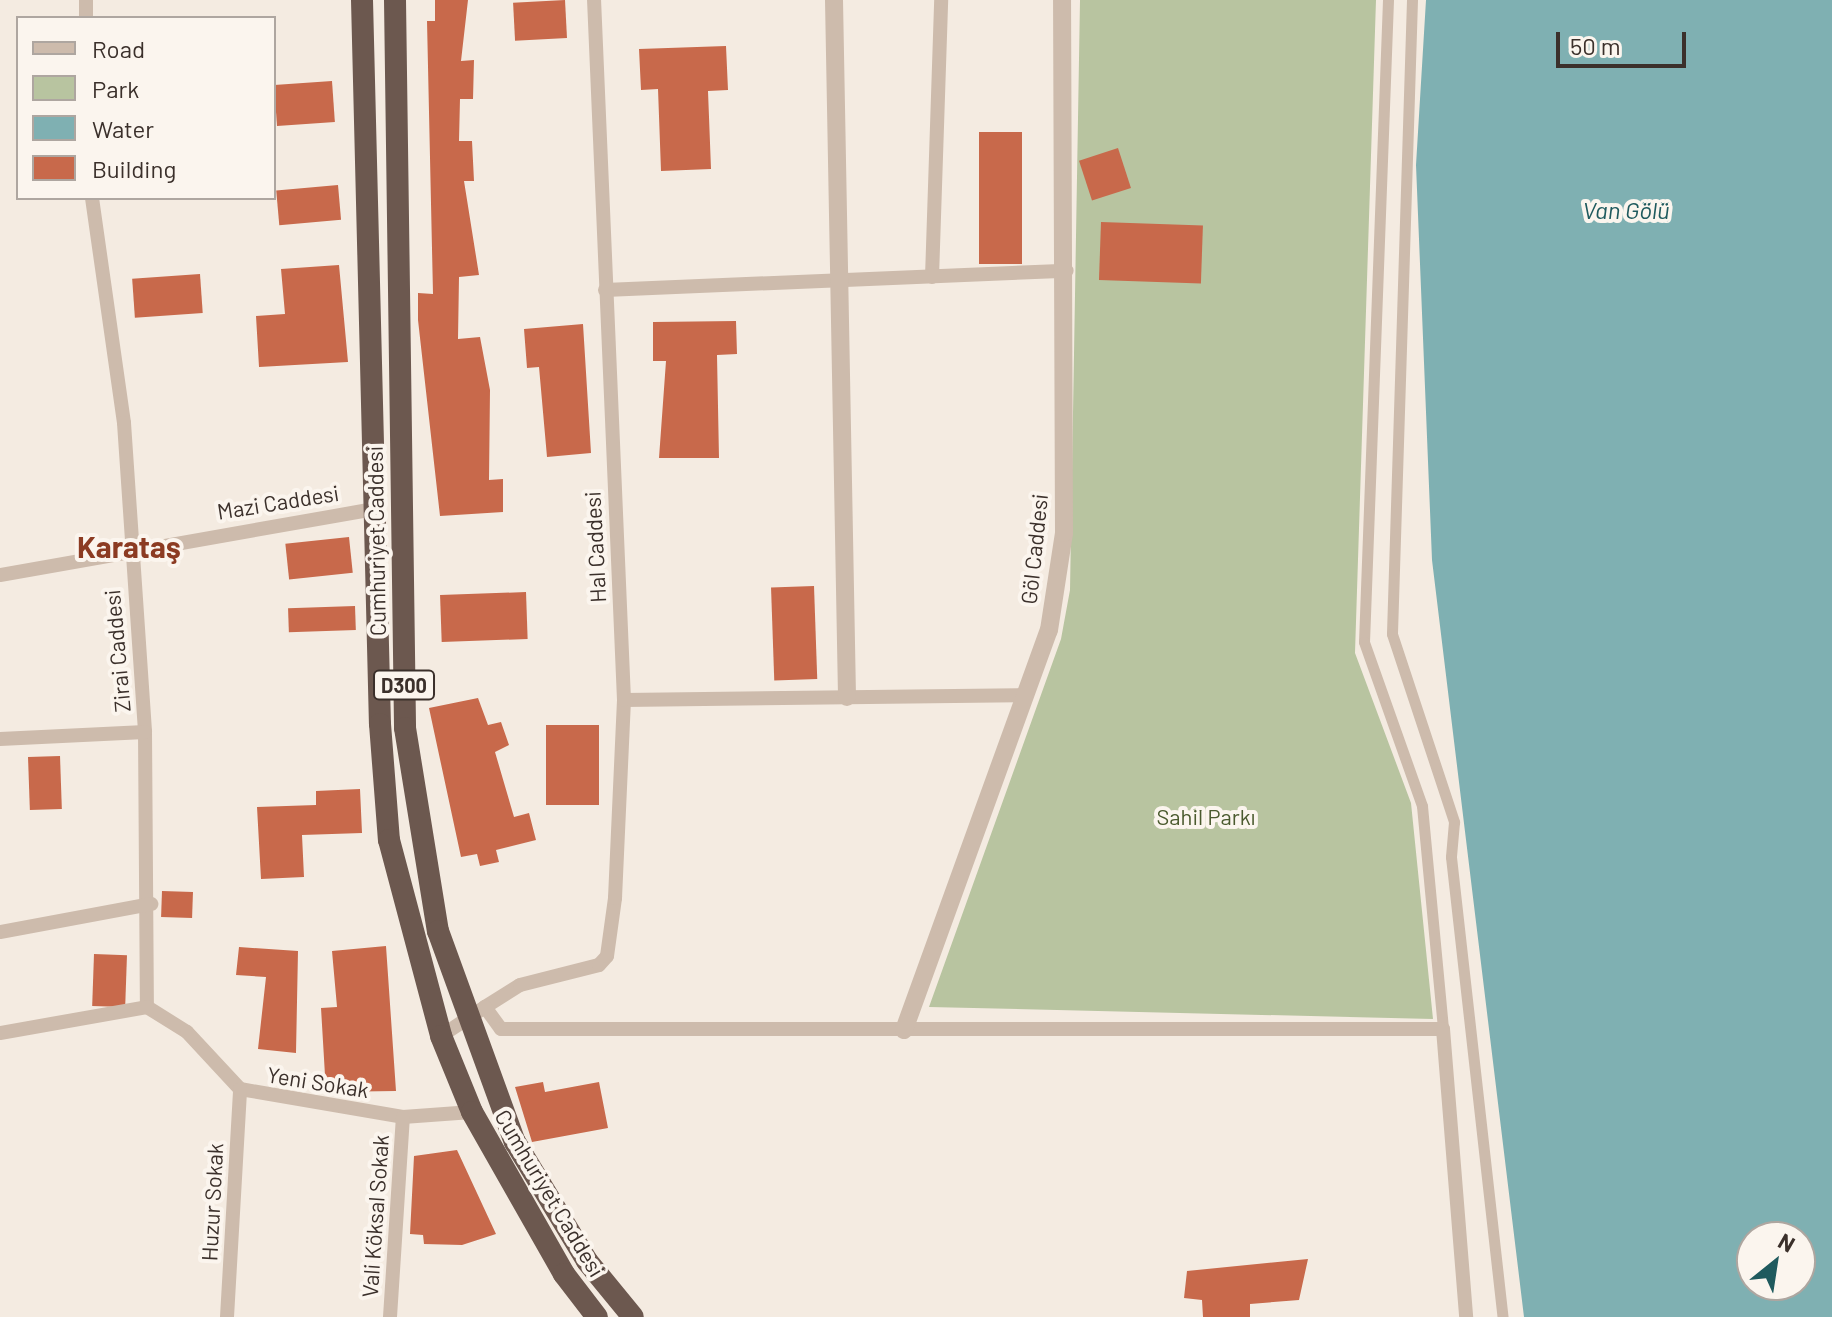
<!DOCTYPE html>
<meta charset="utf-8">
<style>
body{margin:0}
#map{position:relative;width:1832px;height:1317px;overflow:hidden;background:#f4ebe1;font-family:Barlow,sans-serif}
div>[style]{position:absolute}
.green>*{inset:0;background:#b8c4a0}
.water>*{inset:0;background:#7fb0b2}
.building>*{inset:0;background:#c8694b;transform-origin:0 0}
.pedestrian>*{height:11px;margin:-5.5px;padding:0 5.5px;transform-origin:5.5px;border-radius:5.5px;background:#cdbbac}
.minor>*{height:14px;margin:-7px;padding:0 7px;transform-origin:7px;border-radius:7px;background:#cdbbac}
.tertiary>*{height:18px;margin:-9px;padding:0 9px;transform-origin:9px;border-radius:9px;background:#cdbbac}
.trunk>*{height:22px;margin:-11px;padding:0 11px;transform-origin:11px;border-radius:11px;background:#6c584f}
span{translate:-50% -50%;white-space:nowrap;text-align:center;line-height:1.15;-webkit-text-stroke:8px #fbf5ee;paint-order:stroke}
.shield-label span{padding:2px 6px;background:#fbf5ee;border:2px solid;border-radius:6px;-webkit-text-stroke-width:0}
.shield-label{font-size:20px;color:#3b302b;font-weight:700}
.street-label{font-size:22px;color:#3b302b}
.park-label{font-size:22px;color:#4a5a2e}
.water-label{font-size:24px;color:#1f5a5e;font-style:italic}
.district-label{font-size:30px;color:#8c3b22;font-weight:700}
.legend{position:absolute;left:16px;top:16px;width:260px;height:184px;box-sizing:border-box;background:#fbf5ee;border:2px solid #aea6a0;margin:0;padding:10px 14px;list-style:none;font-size:24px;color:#3b302b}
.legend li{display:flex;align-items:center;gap:16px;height:40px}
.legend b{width:40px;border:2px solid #aea6a0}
.north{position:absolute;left:1736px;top:1221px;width:80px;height:80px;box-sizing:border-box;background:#fbf5ee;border:2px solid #aea6a0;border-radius:50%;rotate:30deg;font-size:22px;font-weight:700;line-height:32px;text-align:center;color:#3b302b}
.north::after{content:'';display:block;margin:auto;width:28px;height:36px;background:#1f5a5e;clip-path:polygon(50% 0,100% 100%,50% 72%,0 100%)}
.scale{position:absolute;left:1556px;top:32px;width:130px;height:36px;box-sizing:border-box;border:4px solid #3b302b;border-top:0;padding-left:10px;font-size:24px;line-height:28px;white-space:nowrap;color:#3b302b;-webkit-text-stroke:6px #fbf5ee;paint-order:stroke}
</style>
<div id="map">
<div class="green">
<i style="clip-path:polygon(1080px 0,1376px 0,1355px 653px,1411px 803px,1433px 1019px,929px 1007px,1061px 639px,1070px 590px)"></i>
</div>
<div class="water">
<i style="clip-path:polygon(evenodd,1426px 0,1832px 0,1832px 1317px,1524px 1317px,1432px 560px,1416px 165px,1426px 0,1752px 1237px,1800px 1237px,1800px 1285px,1752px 1285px,1752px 1237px)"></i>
</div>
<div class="building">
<i style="clip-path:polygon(435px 0,468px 0,461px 61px,474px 60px,473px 99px,460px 99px,459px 141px,472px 141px,474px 181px,464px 181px,479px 275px,459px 277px,458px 339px,480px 337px,490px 390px,489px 480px,503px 479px,503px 512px,440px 516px,418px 320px,418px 293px,433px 294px,427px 21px,435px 21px)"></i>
<i style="left:565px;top:0;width:38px;height:52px;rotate:87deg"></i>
<i style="clip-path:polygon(726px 46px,728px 90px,708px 91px,711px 169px,661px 171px,658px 89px,641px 90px,639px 49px)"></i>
<i style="left:332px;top:81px;width:41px;height:58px;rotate:86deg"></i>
<i style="left:979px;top:132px;width:43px;height:132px"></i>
<i style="left:1118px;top:148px;width:42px;height:41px;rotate:72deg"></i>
<i style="left:338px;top:185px;width:35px;height:62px;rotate:85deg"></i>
<i style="left:1101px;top:222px;width:102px;height:58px;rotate:2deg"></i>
<i style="clip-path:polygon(339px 265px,348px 362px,259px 367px,256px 316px,285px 314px,281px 269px)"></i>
<i style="left:200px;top:274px;width:39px;height:68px;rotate:86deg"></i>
<i style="clip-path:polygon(736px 321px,737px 354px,717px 355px,719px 458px,659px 458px,666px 361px,653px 361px,653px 322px)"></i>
<i style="clip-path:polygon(583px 324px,591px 453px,547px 457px,539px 367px,527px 368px,524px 329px)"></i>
<i style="left:349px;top:537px;width:36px;height:64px;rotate:84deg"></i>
<i style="left:814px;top:586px;width:93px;height:43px;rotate:88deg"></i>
<i style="left:526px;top:592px;width:47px;height:86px;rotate:88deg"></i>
<i style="left:355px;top:606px;width:24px;height:67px;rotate:88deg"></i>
<i style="clip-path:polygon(478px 698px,488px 725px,501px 722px,509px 745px,495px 752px,514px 817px,529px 813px,536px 840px,496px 850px,499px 862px,480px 866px,477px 854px,461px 857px,429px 708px)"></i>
<i style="left:546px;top:725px;width:53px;height:80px"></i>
<i style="left:60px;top:756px;width:53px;height:32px;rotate:88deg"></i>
<i style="clip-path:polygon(360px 789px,362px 833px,302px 835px,304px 877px,261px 879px,257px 807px,316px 805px,316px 791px)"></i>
<i style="left:162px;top:891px;width:31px;height:26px;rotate:2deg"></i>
<i style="clip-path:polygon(386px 946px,396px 1091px,326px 1092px,321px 1008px,337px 1007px,332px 951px)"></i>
<i style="clip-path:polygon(239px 947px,298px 951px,296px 1053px,258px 1049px,266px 977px,236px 975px)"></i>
<i style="left:94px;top:954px;width:33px;height:52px;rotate:2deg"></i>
<i style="clip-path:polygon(543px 1082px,545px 1092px,599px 1082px,608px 1128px,532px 1142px,515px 1087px)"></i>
<i style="clip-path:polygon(457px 1150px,496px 1234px,462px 1245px,424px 1244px,423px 1235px,410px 1234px,414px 1156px)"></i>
<i style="clip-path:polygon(1308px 1259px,1299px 1300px,1250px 1304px,1250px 1317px,1203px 1317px,1202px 1300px,1184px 1298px,1187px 1271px)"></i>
</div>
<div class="pedestrian">
<i style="left:1388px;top:0;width:642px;rotate:92.14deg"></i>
<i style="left:1364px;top:642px;width:174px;rotate:70.5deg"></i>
<i style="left:1422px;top:806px;width:224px;rotate:84.6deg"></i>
<i style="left:1412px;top:0;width:634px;rotate:91.81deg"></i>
<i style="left:1392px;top:634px;width:198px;rotate:71.7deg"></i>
<i style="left:1454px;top:822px;width:35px;rotate:95deg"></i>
<i style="left:1451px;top:857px;width:463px;rotate:83.6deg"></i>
</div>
<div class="minor">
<i style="left:86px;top:0;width:18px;rotate:90deg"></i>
<i style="left:92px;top:198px;width:227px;rotate:81.9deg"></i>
<i style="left:124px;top:423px;width:310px;rotate:86.1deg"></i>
<i style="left:145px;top:732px;width:275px;rotate:89.6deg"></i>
<i style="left:932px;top:277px;width:277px;rotate:-88.1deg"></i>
<i style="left:605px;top:290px;width:462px;rotate:-2.4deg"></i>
<i style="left:0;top:575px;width:380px;rotate:-10deg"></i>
<i style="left:624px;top:700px;width:402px;rotate:-0.7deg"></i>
<i style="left:0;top:739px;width:145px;rotate:-2.8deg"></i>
<i style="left:0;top:932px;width:154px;rotate:-10.5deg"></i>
<i style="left:485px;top:1007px;width:41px;rotate:-32.2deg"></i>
<i style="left:520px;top:985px;width:81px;rotate:-14.2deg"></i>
<i style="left:599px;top:965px;width:12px;rotate:-48deg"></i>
<i style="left:607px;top:956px;width:59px;rotate:-82.1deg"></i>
<i style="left:615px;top:898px;width:198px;rotate:-87.4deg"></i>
<i style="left:624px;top:700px;width:701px;rotate:-92.45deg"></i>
<i style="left:0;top:1033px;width:149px;rotate:-10deg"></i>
<i style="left:147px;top:1007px;width:47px;rotate:32deg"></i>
<i style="left:187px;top:1032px;width:78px;rotate:47.1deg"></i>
<i style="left:240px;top:1089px;width:165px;rotate:9.7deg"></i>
<i style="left:403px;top:1117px;width:69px;rotate:-4.1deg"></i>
<i style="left:441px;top:1036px;width:53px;rotate:-33.4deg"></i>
<i style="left:485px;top:1007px;width:27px;rotate:54deg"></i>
<i style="left:501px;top:1029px;width:942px"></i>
<i style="left:1443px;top:1029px;width:289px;rotate:85.4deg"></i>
<i style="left:227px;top:1317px;width:228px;rotate:-86.7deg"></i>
<i style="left:390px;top:1317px;width:200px;rotate:-86.3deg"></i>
</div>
<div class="tertiary">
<i style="left:834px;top:0;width:697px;rotate:88.93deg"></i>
<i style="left:904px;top:1030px;width:425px;rotate:-70.1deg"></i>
<i style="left:1049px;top:630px;width:98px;rotate:-81.2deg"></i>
<i style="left:1064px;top:533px;width:533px;rotate:-90.21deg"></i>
</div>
<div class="trunk">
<i style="left:362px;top:0;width:724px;rotate:88.58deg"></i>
<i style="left:380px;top:724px;width:116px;rotate:85.6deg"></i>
<i style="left:389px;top:840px;width:203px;rotate:75.1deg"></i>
<i style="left:441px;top:1036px;width:82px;rotate:67.8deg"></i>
<i style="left:472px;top:1112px;width:186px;rotate:60.4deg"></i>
<i style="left:564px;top:1274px;width:54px;rotate:52.5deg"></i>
<i style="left:395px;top:0;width:728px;rotate:89.21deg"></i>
<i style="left:405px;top:728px;width:206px;rotate:80.8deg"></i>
<i style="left:438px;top:931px;width:225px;rotate:70deg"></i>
<i style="left:515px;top:1142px;width:139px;rotate:58.8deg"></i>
<i style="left:587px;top:1261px;width:72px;rotate:50.6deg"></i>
</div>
<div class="shield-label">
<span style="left:404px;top:685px">D300</span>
</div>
<div class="street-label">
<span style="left:278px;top:502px;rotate:-9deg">Mazi Caddesi</span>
<span style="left:376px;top:541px;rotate:-91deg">Cumhuriyet Caddesi</span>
<span style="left:595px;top:547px;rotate:-93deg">Hal Caddesi</span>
<span style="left:1034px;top:549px;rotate:-84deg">Göl Caddesi</span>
<span style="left:117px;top:651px;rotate:-95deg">Zirai Caddesi</span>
<span style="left:318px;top:1082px;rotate:9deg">Yeni Sokak</span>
<span style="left:550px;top:1193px;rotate:59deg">Cumhuriyet Caddesi</span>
<span style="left:212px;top:1202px;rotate:-87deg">Huzur Sokak</span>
<span style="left:375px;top:1216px;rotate:-86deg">Vali Köksal Sokak</span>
</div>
<div class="park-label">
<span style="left:1206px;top:817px">Sahil Parkı</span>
</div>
<div class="water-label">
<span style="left:1626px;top:210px">Van Gölü</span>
</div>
<div class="district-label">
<span style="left:129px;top:546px">Karataş</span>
</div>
<ul class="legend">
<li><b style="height:10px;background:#cdbbac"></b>Road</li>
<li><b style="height:22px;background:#b8c4a0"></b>Park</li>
<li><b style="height:22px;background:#7fb0b2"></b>Water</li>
<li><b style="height:22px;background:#c8694b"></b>Building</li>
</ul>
<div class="north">N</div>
<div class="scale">50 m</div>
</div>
